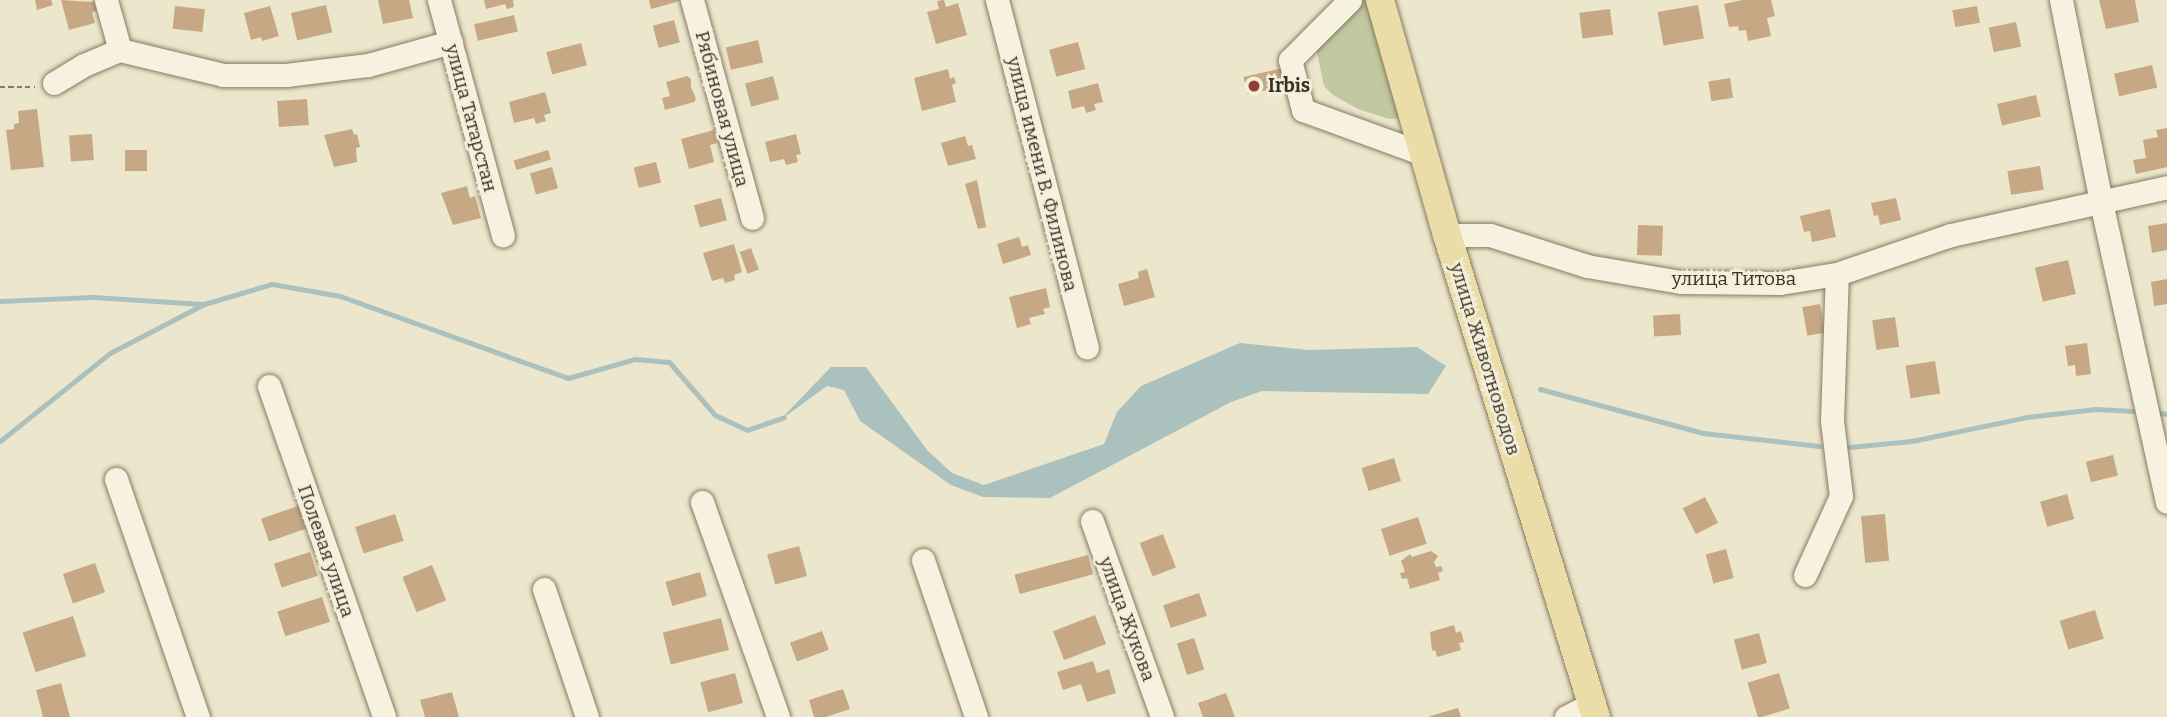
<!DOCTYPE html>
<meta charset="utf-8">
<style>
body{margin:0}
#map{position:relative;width:2167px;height:717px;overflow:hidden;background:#ece6cc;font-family:Bitter,serif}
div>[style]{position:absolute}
.green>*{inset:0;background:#c0c9a0}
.water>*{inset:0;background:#abc1bd}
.stream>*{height:5px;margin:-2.5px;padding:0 2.5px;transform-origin:2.5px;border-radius:2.5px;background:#abc1bd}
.building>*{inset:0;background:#c6a885;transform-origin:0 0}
.path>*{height:2.5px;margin-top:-1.25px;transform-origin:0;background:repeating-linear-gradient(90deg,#877a61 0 5px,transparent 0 8.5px)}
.roads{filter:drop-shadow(0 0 2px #877a61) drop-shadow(0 0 2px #877a61)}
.minor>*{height:23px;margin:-11.5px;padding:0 11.5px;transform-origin:11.5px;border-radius:11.5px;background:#f7f2df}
.major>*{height:28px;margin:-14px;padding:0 14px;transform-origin:14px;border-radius:14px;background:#eadda8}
.dots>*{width:19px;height:19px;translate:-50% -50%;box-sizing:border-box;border:4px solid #f4efdb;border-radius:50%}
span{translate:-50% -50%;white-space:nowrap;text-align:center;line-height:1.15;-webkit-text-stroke:5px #f4efdb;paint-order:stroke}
.poi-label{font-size:19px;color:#3a3023;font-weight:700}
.left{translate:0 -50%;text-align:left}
.street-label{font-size:19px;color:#3a3023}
</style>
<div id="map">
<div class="green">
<i style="clip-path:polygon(1350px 0,1367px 0,1405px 118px,1389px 119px,1358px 109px,1333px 95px,1324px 86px,1316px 48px)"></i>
</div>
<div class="water">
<i style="clip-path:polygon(1240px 343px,1308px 350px,1417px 347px,1446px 366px,1428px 394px,1262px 391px,1231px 402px,1050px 498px,983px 497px,951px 485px,860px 421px,844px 390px,827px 386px,779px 421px,831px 367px,866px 367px,927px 450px,952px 473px,984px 485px,1104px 444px,1117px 412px,1141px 386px)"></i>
</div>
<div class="stream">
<i style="left:0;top:301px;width:93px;rotate:-2.5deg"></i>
<i style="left:93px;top:297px;width:110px;rotate:3.6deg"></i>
<i style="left:1540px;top:389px;width:169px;rotate:15.1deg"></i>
<i style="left:1703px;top:433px;width:117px;rotate:6.4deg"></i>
<i style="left:2160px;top:413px;width:7px;rotate:8deg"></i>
<i style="left:0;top:441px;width:141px;rotate:-38.7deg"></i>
<i style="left:110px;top:353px;width:106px;rotate:-27.5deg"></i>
<i style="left:204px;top:304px;width:71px;rotate:-16.4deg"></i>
<i style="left:272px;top:284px;width:69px;rotate:10deg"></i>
<i style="left:340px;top:296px;width:242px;rotate:19.8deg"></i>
<i style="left:568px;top:378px;width:70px;rotate:-15.8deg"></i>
<i style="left:635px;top:359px;width:34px;rotate:5deg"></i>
<i style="left:669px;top:362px;width:70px;rotate:49deg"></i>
<i style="left:715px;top:415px;width:35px;rotate:25deg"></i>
<i style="left:747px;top:430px;width:39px;rotate:-19deg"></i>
<i style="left:1849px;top:447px;width:63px;rotate:-5.4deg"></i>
<i style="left:1912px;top:441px;width:117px;rotate:-11.8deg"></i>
<i style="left:2027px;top:417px;width:69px;rotate:-6.6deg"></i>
<i style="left:2096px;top:409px;width:37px;rotate:3deg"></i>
</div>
<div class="building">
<i style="clip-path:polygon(35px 0,51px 0,53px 5px,37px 10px)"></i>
<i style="clip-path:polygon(61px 0,94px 2px,97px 11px,92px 12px,95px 23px,69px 30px)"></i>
<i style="clip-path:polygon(378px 0,409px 0,413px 18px,383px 24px)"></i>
<i style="clip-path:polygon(484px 0,513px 0,514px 7px,507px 9px,505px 4px,486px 9px)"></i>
<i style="clip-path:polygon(649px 0,680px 0,680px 1px,651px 9px)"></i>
<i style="clip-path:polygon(944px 0,946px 7px,958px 3px,967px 35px,936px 44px,927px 12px,939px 9px,937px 1px)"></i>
<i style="clip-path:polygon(1742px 0,1771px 0,1775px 16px,1767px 18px,1771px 36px,1748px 41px,1746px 30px,1739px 31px,1738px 26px,1729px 27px,1724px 4px)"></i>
<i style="clip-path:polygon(2099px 0,2135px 0,2139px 22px,2106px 29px)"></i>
<i style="left:326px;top:5px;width:28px;height:36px;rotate:77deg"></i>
<i style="left:1698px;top:5px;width:34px;height:41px;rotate:80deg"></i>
<i style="left:175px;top:6px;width:30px;height:23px;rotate:6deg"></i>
<i style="clip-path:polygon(270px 6px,279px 36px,262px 41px,261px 37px,251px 40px,244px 13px)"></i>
<i style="left:1977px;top:6px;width:17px;height:25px;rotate:80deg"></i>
<i style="left:1610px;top:9px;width:26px;height:31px;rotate:83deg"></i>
<i style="left:514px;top:15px;width:17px;height:41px;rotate:77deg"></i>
<i style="left:674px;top:20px;width:23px;height:22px;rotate:75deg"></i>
<i style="left:2016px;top:22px;width:25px;height:28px;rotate:78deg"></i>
<i style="left:758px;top:40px;width:23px;height:33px;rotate:77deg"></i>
<i style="left:1078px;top:42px;width:28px;height:30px;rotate:75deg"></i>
<i style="left:581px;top:43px;width:23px;height:36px;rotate:75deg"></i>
<i style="left:1300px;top:64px;width:18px;height:58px;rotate:77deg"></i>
<i style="left:2152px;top:65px;width:23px;height:39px;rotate:77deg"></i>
<i style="clip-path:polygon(948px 69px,950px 79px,954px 77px,956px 83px,952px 85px,956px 102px,922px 111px,914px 78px)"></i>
<i style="clip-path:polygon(687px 76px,691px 79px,691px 87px,696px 99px,694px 102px,665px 110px,662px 98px,670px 96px,666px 82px)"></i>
<i style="left:773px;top:76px;width:24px;height:29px;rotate:75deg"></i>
<i style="left:1730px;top:78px;width:20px;height:22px;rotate:81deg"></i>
<i style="clip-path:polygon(1098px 83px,1103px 102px,1094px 104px,1096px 110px,1086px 113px,1084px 106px,1072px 109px,1068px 91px)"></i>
<i style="clip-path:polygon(545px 92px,551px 113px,544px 115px,546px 121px,536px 124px,534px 118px,514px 123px,509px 102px)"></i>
<i style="left:2036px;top:95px;width:22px;height:40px;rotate:77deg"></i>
<i style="left:307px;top:99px;width:26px;height:30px;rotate:86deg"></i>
<i style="clip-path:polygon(37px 109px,44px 167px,11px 170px,6px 130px,14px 129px,14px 124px,19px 123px,18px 111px)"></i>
<i style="clip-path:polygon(2167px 128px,2167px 167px,2136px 174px,2133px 160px,2146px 158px,2143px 140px,2158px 137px,2156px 130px)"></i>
<i style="clip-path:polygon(352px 129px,354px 135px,357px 134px,360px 147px,356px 148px,357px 162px,334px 167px,324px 135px)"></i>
<i style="clip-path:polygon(714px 130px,717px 143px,710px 145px,714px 162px,689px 169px,681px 139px)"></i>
<i style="left:92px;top:134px;width:26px;height:23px;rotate:86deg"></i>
<i style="clip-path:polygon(796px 134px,801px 154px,796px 155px,798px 162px,786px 165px,784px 159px,770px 162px,765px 142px)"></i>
<i style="clip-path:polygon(965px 136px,968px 146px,972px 145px,976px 159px,948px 166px,941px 143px)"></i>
<i style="left:125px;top:150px;width:22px;height:21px"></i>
<i style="left:548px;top:150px;width:10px;height:36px;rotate:73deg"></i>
<i style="left:656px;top:162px;width:21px;height:23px;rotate:76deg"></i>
<i style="left:2040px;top:166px;width:24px;height:33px;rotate:81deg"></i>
<i style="left:552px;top:167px;width:22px;height:23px;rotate:74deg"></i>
<i style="clip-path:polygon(977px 180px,986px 227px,978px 229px,965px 184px)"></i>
<i style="clip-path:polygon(467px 186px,470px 198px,475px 196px,481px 218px,453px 225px,441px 193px)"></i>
<i style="left:721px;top:198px;width:23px;height:28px;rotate:75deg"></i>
<i style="clip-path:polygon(1896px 198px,1901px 220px,1880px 225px,1878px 215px,1874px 216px,1871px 203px)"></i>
<i style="clip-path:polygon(1830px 209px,1836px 237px,1812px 242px,1810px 231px,1804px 232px,1800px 216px)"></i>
<i style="clip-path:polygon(2167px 223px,2167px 250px,2152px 253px,2148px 226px)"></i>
<i style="left:1638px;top:225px;width:25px;height:30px;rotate:2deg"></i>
<i style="clip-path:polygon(1019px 237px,1022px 247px,1028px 245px,1031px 255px,1003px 264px,997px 244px)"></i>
<i style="clip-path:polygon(734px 244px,742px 272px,734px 275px,735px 280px,725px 283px,723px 278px,712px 281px,703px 253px)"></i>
<i style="left:751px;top:248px;width:23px;height:12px;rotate:70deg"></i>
<i style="left:2068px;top:260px;width:35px;height:34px;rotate:77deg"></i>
<i style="clip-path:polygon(1147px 269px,1155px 297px,1124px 306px,1118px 284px,1139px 278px,1138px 272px)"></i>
<i style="clip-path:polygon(2167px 279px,2167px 304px,2154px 306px,2151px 282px)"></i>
<i style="clip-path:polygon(1046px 288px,1050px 307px,1043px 309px,1045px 314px,1029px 318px,1031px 324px,1017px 328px,1009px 297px)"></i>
<i style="left:1820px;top:304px;width:29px;height:18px;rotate:80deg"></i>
<i style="left:1680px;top:314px;width:21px;height:27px;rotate:87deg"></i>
<i style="left:1895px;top:317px;width:30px;height:23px;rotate:82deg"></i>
<i style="clip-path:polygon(2087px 343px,2091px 374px,2076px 376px,2075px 365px,2068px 366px,2065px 346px)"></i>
<i style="left:1935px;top:361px;width:33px;height:30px;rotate:81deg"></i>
<i style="left:2113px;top:455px;width:21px;height:28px;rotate:76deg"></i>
<i style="left:1394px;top:458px;width:24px;height:34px;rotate:73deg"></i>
<i style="left:2067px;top:494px;width:26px;height:28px;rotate:74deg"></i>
<i style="left:1705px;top:497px;width:29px;height:25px;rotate:63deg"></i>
<i style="left:298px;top:506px;width:24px;height:39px;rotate:71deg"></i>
<i style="left:395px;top:514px;width:28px;height:42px;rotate:72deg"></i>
<i style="left:1885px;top:514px;width:47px;height:24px;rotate:85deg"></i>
<i style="left:1418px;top:517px;width:28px;height:39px;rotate:72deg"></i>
<i style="left:1163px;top:534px;width:36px;height:25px;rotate:69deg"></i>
<i style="left:799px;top:546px;width:31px;height:33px;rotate:75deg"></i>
<i style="left:1726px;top:549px;width:30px;height:21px;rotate:75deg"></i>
<i style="clip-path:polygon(1431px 551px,1438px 556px,1434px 562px,1436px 567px,1441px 566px,1443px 571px,1438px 573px,1440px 580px,1410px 589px,1407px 578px,1402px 579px,1400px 573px,1405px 572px,1401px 561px,1410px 554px,1412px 557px)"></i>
<i style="left:310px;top:552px;width:25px;height:38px;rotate:72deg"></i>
<i style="left:1088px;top:555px;width:20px;height:76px;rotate:75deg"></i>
<i style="left:95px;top:563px;width:31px;height:34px;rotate:71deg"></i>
<i style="left:432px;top:565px;width:38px;height:32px;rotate:68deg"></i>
<i style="left:700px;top:572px;width:25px;height:36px;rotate:74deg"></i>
<i style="left:1199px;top:593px;width:24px;height:38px;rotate:71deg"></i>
<i style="left:322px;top:597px;width:26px;height:47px;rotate:72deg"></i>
<i style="left:2095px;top:610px;width:30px;height:37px;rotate:73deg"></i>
<i style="left:1095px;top:615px;width:31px;height:45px;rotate:69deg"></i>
<i style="left:73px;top:616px;width:42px;height:53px;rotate:72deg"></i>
<i style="left:721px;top:618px;width:33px;height:60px;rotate:76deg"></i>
<i style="clip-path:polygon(1454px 625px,1456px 633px,1461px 631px,1464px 642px,1459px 643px,1461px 650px,1437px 657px,1435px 650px,1432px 651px,1430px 632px)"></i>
<i style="left:822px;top:631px;width:20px;height:34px;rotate:70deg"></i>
<i style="left:1759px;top:633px;width:31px;height:26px;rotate:75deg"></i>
<i style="left:1194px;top:638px;width:33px;height:18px;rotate:72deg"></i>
<i style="clip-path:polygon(1093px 661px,1097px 673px,1109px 669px,1116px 693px,1087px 702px,1081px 684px,1063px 690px,1057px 672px)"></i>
<i style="left:735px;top:673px;width:31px;height:36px;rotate:75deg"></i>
<i style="left:1779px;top:673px;width:37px;height:33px;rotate:73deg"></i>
<i style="clip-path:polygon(61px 683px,70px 717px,43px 717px,36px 690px)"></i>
<i style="clip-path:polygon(843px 689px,850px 709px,826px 717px,814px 717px,809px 700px)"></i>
<i style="clip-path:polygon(452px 692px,459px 717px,425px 717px,420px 700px)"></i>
<i style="clip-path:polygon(1226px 693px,1235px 717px,1203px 717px,1198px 703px)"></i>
<i style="clip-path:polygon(1458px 708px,1461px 717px,1430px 717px,1430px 716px)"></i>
</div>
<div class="path">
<i style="left:0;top:87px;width:35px"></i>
</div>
<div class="roads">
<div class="minor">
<i style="left:106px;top:0;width:52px;rotate:74.4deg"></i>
<i style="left:439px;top:0;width:244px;rotate:74.8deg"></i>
<i style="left:692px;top:0;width:226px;rotate:74.6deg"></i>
<i style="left:997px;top:0;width:359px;rotate:75.5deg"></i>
<i style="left:1350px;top:0;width:85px;rotate:135deg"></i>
<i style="left:1290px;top:60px;width:52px;rotate:75.4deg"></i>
<i style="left:1303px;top:110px;width:129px;rotate:20deg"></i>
<i style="left:2061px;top:0;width:206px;rotate:78.8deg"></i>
<i style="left:2101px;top:202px;width:307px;rotate:77.6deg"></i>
<i style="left:54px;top:83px;width:35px;rotate:-31deg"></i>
<i style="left:84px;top:65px;width:39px;rotate:-23deg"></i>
<i style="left:120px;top:50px;width:106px;rotate:13.6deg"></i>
<i style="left:223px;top:75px;width:63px"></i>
<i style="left:286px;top:75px;width:83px;rotate:-7deg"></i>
<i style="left:368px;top:65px;width:86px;rotate:-15.5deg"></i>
<i style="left:1447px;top:235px;width:43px"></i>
<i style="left:1490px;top:235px;width:102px;rotate:17.7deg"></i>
<i style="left:1587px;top:266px;width:95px;rotate:9.7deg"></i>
<i style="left:1681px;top:282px;width:99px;rotate:0.6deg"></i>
<i style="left:1780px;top:283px;width:58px;rotate:-9deg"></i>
<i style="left:1837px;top:274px;width:120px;rotate:-18.9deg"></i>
<i style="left:1951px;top:235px;width:221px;rotate:-12.5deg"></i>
<i style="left:269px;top:386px;width:350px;rotate:70.8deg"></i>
<i style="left:116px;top:479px;width:252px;rotate:71deg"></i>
<i style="left:702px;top:502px;width:228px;rotate:70.5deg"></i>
<i style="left:1092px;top:521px;width:208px;rotate:70.3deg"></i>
<i style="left:923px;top:560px;width:166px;rotate:71.3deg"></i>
<i style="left:1805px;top:575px;width:87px;rotate:-65.5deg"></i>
<i style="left:1841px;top:496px;width:76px;rotate:-96.8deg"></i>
<i style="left:1832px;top:421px;width:147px;rotate:-88.1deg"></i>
<i style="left:544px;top:589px;width:135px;rotate:71.4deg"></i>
<i style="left:1566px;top:717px;width:28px;rotate:-27deg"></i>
</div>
<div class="major">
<i style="left:1380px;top:0;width:244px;rotate:74.1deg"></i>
<i style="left:1447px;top:235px;width:505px;rotate:72.82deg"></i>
</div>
</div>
<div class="dots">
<i style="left:1254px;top:86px;background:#914036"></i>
</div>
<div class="poi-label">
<span class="left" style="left:1268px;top:86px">Irbis</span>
</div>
<div class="street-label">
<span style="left:722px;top:109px;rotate:75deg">Рябиновая улица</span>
<span style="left:471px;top:118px;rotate:75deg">улица Татарстан</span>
<span style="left:1042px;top:174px;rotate:76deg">улица имени В. Филинова</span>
<span style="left:1734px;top:279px">улица Титова</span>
<span style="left:1485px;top:359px;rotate:73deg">улица Животноводов</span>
<span style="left:326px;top:551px;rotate:71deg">Полевая улица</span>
<span style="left:1127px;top:619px;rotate:70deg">улица Жукова</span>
</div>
</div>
